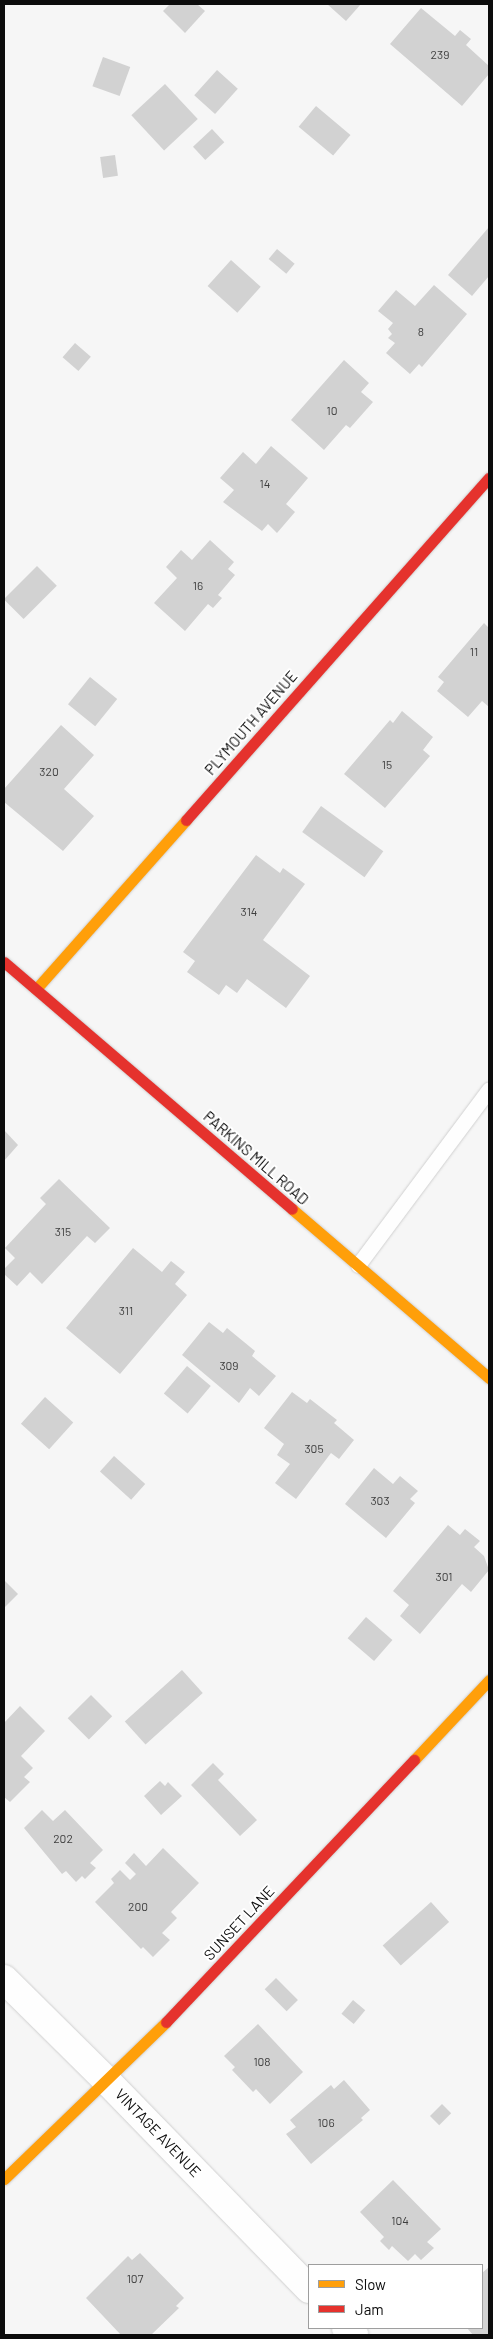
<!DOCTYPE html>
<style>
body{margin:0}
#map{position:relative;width:493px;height:2339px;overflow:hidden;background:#f6f6f6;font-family:Barlow,sans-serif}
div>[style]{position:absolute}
.building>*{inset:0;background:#d2d2d2;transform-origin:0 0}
.roads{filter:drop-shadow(0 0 1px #d0d0d0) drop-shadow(0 0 1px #d0d0d0)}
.lane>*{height:15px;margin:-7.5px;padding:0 7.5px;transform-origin:7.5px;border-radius:7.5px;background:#fefefe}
.street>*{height:28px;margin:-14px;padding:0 14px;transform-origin:14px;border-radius:14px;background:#fefefe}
.slow>*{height:11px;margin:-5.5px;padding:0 5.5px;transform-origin:5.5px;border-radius:5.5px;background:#ff9f0a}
.jam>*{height:11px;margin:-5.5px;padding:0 5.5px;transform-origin:5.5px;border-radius:5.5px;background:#e5322d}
span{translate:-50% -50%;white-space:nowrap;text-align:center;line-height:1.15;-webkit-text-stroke:4px #fff;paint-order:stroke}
.number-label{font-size:12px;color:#3e3e3e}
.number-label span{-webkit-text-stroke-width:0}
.street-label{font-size:15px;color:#0c0c0c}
.frame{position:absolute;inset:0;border:5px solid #0c0c0c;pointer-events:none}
.legend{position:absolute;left:308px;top:2264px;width:175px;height:65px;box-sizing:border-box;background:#fff;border:1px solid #9e9e9e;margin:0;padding:6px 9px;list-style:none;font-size:15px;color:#0c0c0c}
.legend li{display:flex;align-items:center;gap:10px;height:25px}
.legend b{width:25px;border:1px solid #9e9e9e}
</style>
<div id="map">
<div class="building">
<i style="clip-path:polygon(170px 4px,197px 4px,205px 11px,185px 33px,163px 11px)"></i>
<i style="clip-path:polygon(327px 4px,361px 4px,346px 21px)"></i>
<i style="clip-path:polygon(421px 8px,455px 36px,460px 30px,471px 39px,466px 45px,489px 66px,489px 74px,462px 106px,390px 44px)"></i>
<i style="left:103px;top:57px;width:29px;height:31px;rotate:20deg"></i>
<i style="left:217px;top:70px;width:28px;height:34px;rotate:42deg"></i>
<i style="left:165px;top:84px;width:48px;height:46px;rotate:47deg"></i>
<i style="left:316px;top:106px;width:45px;height:27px;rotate:40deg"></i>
<i style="left:212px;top:129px;width:18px;height:26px;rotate:47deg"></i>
<i style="left:115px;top:155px;width:21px;height:15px;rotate:82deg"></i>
<i style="clip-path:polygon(489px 227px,489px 276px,472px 296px,448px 275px)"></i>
<i style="left:277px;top:249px;width:23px;height:13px;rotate:40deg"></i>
<i style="left:231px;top:260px;width:40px;height:35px;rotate:42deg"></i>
<i style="clip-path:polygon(434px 285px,467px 314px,422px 367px,419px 364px,410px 374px,386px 353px,395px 343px,388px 338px,392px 334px,388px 329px,393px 323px,378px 311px,396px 290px,415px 306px)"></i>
<i style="left:75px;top:343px;width:21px;height:19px;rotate:41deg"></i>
<i style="clip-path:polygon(344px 360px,369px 383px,361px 392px,373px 402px,350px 428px,346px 425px,324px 450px,291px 420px)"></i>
<i style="clip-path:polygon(271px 446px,308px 478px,286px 504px,295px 512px,277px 533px,268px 524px,262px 531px,223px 502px,234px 490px,220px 478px,243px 452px,256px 464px)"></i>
<i style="clip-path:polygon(210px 540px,234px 562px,228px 569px,235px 575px,218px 595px,222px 598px,213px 608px,208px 604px,185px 631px,154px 603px,177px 578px,166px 567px,181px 550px,192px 560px)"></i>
<i style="left:37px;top:566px;width:28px;height:47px;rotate:45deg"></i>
<i style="clip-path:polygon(484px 623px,489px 628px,489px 707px,482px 701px,468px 717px,437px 691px,444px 682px,438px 677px)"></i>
<i style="left:90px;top:677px;width:35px;height:35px;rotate:39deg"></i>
<i style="clip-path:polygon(402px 711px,433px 737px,423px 750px,430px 756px,385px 808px,344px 774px,390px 720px,393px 723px)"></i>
<i style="clip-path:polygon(61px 725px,94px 755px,64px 789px,94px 816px,63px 851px,4px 802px,4px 789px)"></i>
<i style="left:321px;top:806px;width:77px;height:32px;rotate:36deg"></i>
<i style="clip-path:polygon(256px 855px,280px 873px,283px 868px,305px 884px,263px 940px,310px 976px,286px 1008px,247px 979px,237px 993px,226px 985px,219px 995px,187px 972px,195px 961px,183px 952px)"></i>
<i style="clip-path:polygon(4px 1130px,18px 1145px,4px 1161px)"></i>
<i style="clip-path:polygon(59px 1179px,110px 1228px,95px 1243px,87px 1236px,42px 1284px,30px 1272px,17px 1286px,4px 1274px,4px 1269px,15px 1258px,5px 1248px,46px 1204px,40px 1198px)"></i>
<i style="clip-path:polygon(133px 1248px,162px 1272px,171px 1261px,185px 1272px,175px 1284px,187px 1295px,120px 1374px,66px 1328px)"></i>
<i style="clip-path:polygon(209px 1322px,223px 1333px,227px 1328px,255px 1351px,252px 1356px,276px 1376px,259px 1396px,250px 1388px,239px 1403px,182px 1355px)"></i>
<i style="left:187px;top:1366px;width:31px;height:36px;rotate:40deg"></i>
<i style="clip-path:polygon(292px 1392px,307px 1403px,310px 1399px,337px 1420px,334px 1423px,354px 1440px,339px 1459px,331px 1453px,296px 1499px,275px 1483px,290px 1464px,277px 1455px,284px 1444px,264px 1428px)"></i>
<i style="left:45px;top:1397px;width:38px;height:36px;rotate:42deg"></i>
<i style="left:114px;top:1456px;width:42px;height:21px;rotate:42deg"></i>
<i style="clip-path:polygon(374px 1468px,393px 1484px,400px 1476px,418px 1491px,410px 1499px,415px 1503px,386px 1538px,345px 1504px)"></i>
<i style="clip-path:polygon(448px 1525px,460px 1535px,465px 1529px,480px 1541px,474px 1547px,484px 1556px,489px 1570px,471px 1592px,462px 1584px,420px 1634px,400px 1616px,409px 1605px,393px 1591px)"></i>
<i style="clip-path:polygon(4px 1580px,18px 1594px,4px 1608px)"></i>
<i style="left:366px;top:1617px;width:35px;height:28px;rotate:41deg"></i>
<i style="left:182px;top:1670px;width:31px;height:77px;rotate:48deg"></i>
<i style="left:91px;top:1695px;width:30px;height:33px;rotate:45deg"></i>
<i style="clip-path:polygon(20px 1706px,45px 1731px,21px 1756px,33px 1768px,24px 1777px,30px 1782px,10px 1802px,4px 1797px,4px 1723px)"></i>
<i style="clip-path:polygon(213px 1763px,224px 1774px,218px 1780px,257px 1820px,240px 1836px,191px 1785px)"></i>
<i style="clip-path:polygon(160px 1781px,165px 1786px,168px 1782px,182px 1796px,161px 1815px,144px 1796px)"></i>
<i style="clip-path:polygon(42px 1810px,53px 1821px,65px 1810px,103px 1850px,90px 1863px,96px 1868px,85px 1879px,82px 1876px,76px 1882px,66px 1871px,62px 1874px,24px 1828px)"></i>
<i style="clip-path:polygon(163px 1848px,199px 1883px,171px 1912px,177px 1918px,162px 1933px,170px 1940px,153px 1957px,143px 1947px,141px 1949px,95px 1902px,114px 1883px,111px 1879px,120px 1870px,130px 1880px,136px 1874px,125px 1863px,134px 1853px,146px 1866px)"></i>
<i style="left:431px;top:1902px;width:27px;height:65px;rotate:48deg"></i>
<i style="left:276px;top:1978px;width:31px;height:16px;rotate:45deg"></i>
<i style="left:353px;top:2000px;width:16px;height:18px;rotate:40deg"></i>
<i style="clip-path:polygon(258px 2024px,303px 2072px,270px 2104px,256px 2089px,253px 2092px,232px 2070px,235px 2067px,224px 2056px)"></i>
<i style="clip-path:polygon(344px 2080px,370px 2110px,361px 2118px,363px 2120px,311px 2164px,286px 2134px,296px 2127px,290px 2120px,331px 2085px,334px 2089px)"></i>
<i style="left:442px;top:2104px;width:13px;height:17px;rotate:45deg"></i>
<i style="clip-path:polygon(393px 2180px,441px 2229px,427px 2242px,434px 2248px,421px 2260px,415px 2254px,408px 2261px,392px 2246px,389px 2250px,380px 2241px,384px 2237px,360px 2212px)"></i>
<i style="clip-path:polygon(140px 2253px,184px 2298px,176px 2306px,179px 2308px,151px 2335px,121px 2335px,86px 2298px,128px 2256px,132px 2260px)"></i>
<i style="clip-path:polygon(489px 2267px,489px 2335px,473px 2335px,467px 2328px,482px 2328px,482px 2273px)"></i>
</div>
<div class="roads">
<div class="lane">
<i style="left:358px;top:1265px;width:219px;rotate:-53.3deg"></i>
</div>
<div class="street">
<i style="left:4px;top:1979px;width:145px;rotate:44.7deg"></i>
<i style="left:107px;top:2081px;width:290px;rotate:45.8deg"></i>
<i style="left:346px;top:2328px;width:11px;rotate:41deg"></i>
</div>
<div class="slow">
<i style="left:36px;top:989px;width:226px;rotate:-48.4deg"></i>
<i style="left:292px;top:1209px;width:260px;rotate:40.6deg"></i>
<i style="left:414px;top:1760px;width:110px;rotate:-46.8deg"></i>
<i style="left:4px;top:2179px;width:226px;rotate:-44.1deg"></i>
</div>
<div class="jam">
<i style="left:186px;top:820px;width:457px;rotate:-48.5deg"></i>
<i style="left:4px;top:962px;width:379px;rotate:40.6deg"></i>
<i style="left:166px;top:2022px;width:361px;rotate:-46.6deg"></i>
</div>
</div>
<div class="number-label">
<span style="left:440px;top:55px">239</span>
<span style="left:421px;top:332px">8</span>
<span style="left:332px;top:411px">10</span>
<span style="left:265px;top:484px">14</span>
<span style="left:198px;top:586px">16</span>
<span style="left:474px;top:652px">11</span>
<span style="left:387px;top:765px">15</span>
<span style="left:49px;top:772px">320</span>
<span style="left:249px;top:912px">314</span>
<span style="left:63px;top:1232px">315</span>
<span style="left:126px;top:1311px">311</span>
<span style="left:229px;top:1366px">309</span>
<span style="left:314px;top:1449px">305</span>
<span style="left:380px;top:1501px">303</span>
<span style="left:444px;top:1577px">301</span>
<span style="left:63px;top:1839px">202</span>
<span style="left:138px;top:1907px">200</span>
<span style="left:262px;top:2062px">108</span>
<span style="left:326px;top:2123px">106</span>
<span style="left:400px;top:2221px">104</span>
<span style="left:135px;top:2279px">107</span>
</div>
<div class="street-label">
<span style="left:251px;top:723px;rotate:-49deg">PLYMOUTH AVENUE</span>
<span style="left:256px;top:1158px;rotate:41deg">PARKINS MILL ROAD</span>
<span style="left:239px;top:1923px;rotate:-47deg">SUNSET LANE</span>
<span style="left:158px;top:2133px;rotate:46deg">VINTAGE AVENUE</span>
</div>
<div class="frame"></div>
<ul class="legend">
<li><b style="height:6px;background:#ff9f0a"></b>Slow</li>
<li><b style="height:6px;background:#e5322d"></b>Jam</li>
</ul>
</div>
